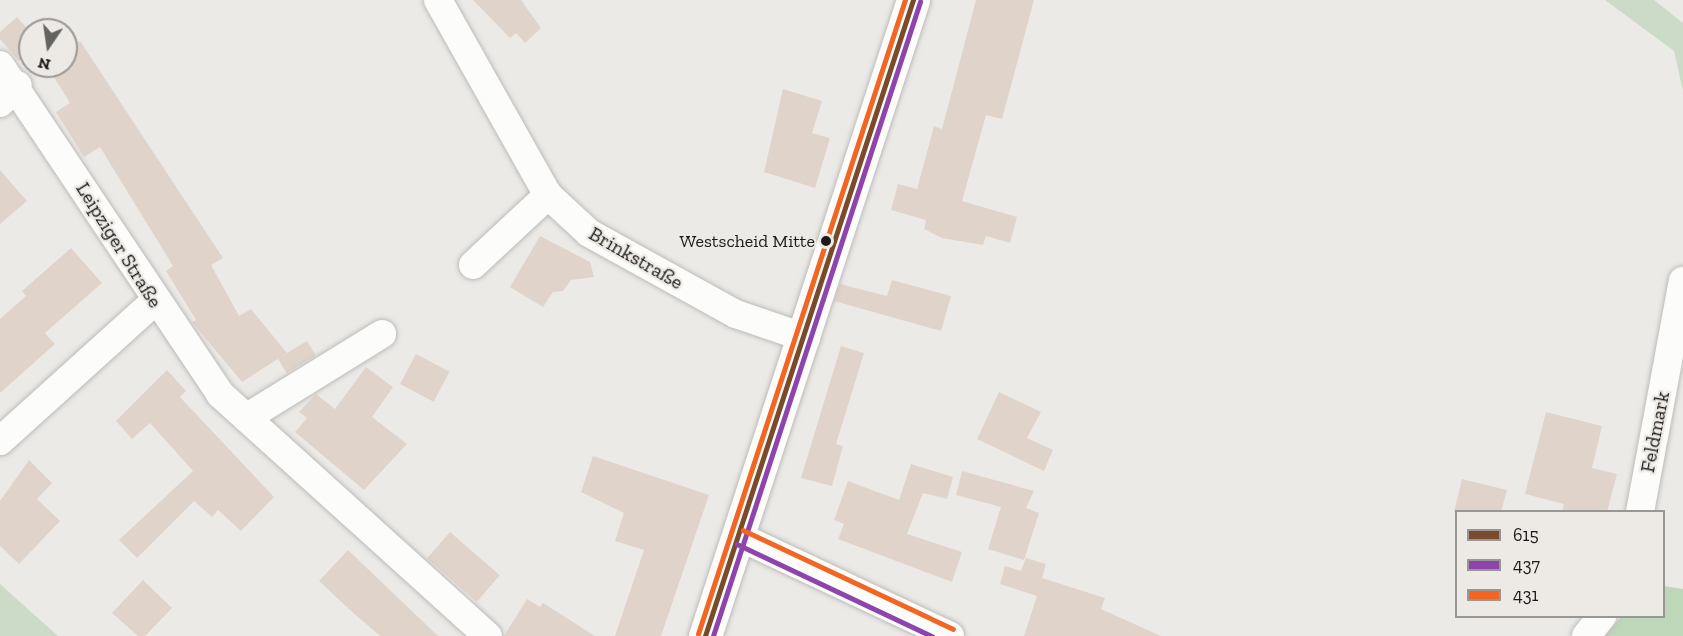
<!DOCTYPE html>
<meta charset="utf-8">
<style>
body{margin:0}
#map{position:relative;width:1683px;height:636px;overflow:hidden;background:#eceae7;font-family:"Zilla Slab",serif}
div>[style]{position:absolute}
.green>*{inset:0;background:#ccdbc8}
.forest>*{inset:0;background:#bed7b8}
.building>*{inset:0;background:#e0d4ca;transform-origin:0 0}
.roads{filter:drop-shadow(0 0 2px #bdbcba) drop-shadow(0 0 2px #bdbcba)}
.minor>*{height:28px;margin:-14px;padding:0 14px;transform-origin:14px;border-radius:14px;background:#fcfcfb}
.secondary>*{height:33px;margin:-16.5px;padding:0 16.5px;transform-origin:16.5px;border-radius:16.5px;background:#fcfcfb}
.bus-1>*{height:4.5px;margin:-2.25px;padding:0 2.25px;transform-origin:2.25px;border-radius:2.25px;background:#7a4b2a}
.bus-2>*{height:4.5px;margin:-2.25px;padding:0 2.25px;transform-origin:2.25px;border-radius:2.25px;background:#8e44ad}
.bus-3>*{height:4.5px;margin:-2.25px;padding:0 2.25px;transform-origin:2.25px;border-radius:2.25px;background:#f26522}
.dots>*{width:16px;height:16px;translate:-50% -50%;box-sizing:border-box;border:3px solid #edeae6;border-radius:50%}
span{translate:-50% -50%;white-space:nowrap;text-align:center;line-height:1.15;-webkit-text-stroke:4.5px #edeae6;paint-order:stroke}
.bus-label{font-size:18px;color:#1b1a18}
.right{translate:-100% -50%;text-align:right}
.street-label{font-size:20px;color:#1b1a18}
.legend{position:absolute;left:1455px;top:510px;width:210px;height:108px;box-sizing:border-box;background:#edeae6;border:2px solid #999794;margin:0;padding:8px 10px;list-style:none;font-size:18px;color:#1b1a18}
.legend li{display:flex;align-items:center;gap:12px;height:30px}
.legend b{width:30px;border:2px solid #999794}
.north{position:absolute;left:18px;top:18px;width:60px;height:60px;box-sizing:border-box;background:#edeae6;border:2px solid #999794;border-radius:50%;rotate:193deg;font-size:16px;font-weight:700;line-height:24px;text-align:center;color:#1b1a18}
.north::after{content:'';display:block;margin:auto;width:21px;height:27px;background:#646360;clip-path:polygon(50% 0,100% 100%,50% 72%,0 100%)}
</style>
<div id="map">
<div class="green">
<i style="clip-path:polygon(1605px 0,1654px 0,1683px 23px,1683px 91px,1674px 51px)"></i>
<i style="clip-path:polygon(0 584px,58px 636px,0 636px)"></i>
</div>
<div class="forest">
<i style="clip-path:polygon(1664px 586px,1683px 589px,1683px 636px,1605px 636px,1621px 617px,1664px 616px)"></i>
</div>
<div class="building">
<i style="clip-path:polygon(473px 0,521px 0,541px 28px,525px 43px,516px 33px,510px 38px)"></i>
<i style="clip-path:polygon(976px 0,1034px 0,1002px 119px,986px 115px,962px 201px,1017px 217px,1010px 243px,986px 236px,983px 245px,942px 238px,924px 229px,926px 220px,891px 210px,898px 184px,917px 189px,934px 126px,942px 129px)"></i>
<i style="clip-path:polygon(17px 17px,30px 32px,30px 51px,19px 61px,0 39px,0 32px)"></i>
<i style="clip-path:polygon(80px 41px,223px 258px,211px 265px,239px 316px,251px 309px,287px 353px,242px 382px,192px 322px,196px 320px,166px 271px,173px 266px,100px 147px,84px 157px,56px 112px,70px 103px,47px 66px,66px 66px,66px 50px)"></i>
<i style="clip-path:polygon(783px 89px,822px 101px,812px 133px,830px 138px,815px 188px,764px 172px)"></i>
<i style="clip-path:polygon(0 170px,27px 201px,0 224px)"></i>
<i style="clip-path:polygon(540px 236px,590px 262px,594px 277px,571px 280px,563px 291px,553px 292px,543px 307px,510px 287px)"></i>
<i style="clip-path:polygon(71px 248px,102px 283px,45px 333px,55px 344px,0 393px,0 319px,26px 296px,22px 291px)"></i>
<i style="clip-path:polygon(892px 280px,951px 296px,941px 331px,834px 301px,840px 284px,887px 296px)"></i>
<i style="left:307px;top:341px;width:17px;height:34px;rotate:59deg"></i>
<i style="clip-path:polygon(841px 346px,864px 353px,836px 444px,843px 446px,832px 486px,801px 478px)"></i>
<i style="left:416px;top:354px;width:38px;height:34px;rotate:28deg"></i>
<i style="clip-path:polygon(366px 367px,393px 387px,372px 417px,407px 444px,364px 490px,295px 432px,307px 418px,299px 412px,316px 394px,335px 409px)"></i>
<i style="clip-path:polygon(167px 370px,186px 391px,180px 397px,274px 497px,241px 531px,218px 510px,212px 517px,194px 501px,137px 558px,119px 540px,193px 471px,150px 423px,132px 439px,116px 421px)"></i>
<i style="clip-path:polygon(999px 392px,1041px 412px,1027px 438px,1053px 450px,1044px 471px,977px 439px)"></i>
<i style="clip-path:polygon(1546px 412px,1602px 426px,1592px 468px,1617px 474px,1607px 512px,1562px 512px,1564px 504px,1525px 494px)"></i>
<i style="clip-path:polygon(593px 456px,709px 495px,661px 636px,615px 636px,644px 550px,615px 541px,624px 513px,581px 492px)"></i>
<i style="clip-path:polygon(29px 460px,52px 483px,37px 499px,60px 521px,19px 564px,0 546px,0 501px)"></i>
<i style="clip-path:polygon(911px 464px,953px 477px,947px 499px,923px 493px,907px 534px,962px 552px,952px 582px,838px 539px,844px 524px,834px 520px,848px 481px,899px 500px)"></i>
<i style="clip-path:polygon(962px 471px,1034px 491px,1026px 508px,1039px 513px,1024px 560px,988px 549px,1001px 507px,956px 495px)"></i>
<i style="clip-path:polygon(1462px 479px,1507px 490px,1501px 512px,1454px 512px)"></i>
<i style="left:450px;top:532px;width:66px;height:35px;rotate:41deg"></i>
<i style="clip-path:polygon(348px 550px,438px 636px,380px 636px,350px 610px,319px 581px)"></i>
<i style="clip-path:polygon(1026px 558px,1046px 564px,1042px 578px,1105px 598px,1101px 609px,1161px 636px,1024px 636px,1037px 596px,1000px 584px,1005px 566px,1021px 571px)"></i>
<i style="clip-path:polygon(143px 580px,172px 608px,145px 636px,138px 636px,112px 613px)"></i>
<i style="clip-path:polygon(527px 599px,540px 607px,543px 603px,595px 636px,504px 636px)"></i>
</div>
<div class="roads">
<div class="minor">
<i style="left:438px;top:0;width:224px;rotate:60.6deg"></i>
<i style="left:548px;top:195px;width:56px;rotate:42.8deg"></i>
<i style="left:589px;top:233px;width:168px;rotate:28.9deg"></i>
<i style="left:736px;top:314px;width:74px;rotate:18.9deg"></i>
<i style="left:0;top:65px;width:396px;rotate:56.2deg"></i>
<i style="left:220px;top:394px;width:361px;rotate:42.1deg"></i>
<i style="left:0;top:103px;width:25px;rotate:-45deg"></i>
<i style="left:473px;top:265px;width:103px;rotate:-43deg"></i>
<i style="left:246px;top:418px;width:160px;rotate:-31.7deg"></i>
<i style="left:0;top:441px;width:209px;rotate:-42.1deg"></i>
<i style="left:1640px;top:512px;width:235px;rotate:-79.5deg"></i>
<i style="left:740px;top:537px;width:232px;rotate:25.2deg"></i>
<i style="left:1586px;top:636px;width:26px;rotate:-51deg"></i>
</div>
<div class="secondary">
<i style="left:705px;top:636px;width:669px;rotate:-71.89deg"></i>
</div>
</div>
<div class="bus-1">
<i style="left:705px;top:636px;width:669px;rotate:-71.89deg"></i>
</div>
<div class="bus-2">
<i style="left:737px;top:544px;width:216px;rotate:25.3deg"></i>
<i style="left:713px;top:636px;width:667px;rotate:-71.92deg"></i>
</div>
<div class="bus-3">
<i style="left:743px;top:530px;width:232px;rotate:25.2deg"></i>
<i style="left:698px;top:634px;width:667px;rotate:-71.92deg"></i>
</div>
<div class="dots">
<i style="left:826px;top:241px;background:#1b1a18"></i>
</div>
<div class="bus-label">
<span class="right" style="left:815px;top:241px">Westscheid Mitte</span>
</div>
<div class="street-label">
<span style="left:119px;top:245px;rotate:58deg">Leipziger Straße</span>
<span style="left:636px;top:258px;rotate:30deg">Brinkstraße</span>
<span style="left:1655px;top:432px;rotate:-79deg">Feldmark</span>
</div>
<ul class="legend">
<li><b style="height:8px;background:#7a4b2a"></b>615</li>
<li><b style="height:8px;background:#8e44ad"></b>437</li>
<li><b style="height:8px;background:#f26522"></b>431</li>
</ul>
<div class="north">N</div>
</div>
